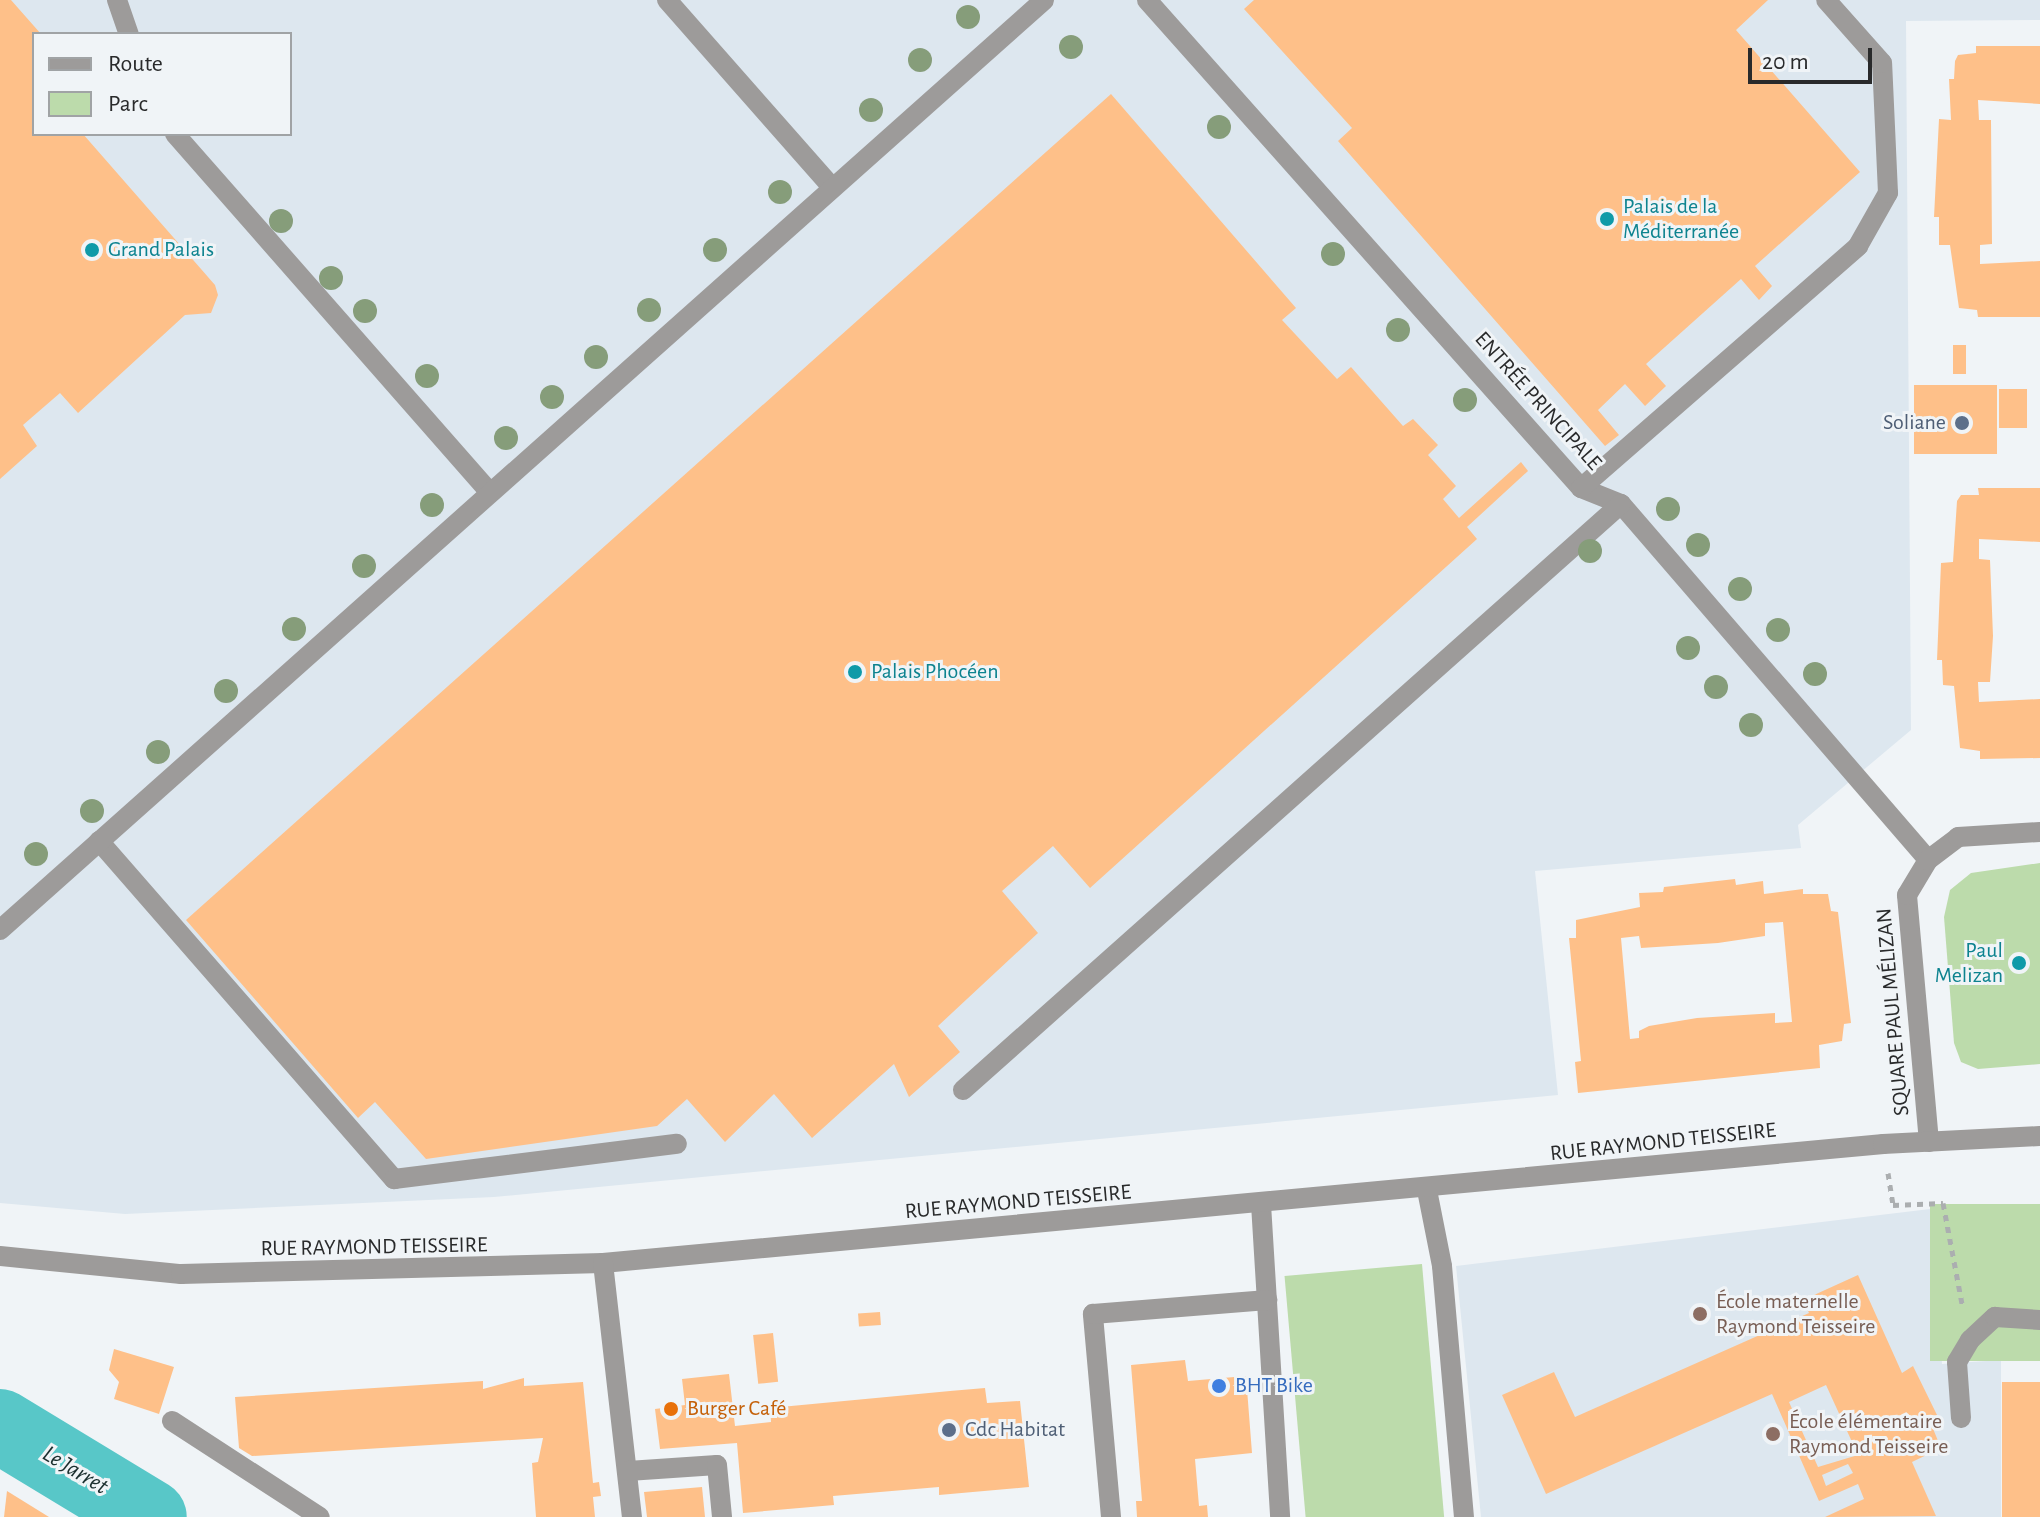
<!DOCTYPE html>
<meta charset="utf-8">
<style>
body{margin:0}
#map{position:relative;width:2040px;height:1517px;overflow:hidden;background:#f0f4f7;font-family:"Alegreya Sans",sans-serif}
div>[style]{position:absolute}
.built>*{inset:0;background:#dde7ef}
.green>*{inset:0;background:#bcdbab;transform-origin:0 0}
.river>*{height:74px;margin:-37px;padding:0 37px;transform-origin:37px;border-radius:37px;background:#58c7c8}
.building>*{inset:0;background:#fec089;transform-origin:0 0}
.path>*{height:5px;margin-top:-2.5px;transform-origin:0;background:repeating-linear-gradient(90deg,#abaeb0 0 6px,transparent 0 12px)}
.minor>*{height:20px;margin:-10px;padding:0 10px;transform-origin:10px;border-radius:10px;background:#9d9b9a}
.trees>*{width:24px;height:24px;margin:-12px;border-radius:50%;background:#869d7a}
.dots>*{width:22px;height:22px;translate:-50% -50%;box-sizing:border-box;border:4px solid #f0f4f7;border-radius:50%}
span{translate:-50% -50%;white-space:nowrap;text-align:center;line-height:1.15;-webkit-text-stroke:6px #f0f4f7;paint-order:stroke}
.culture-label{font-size:22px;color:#0d838f}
.left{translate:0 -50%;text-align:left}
.right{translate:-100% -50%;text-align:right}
.street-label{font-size:22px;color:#292a2b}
.service-label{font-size:22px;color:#4e5e75}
.education-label{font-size:22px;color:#785e54}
.shop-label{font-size:22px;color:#366cbe}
.food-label{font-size:22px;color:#c56008}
.water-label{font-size:24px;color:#1b2f2f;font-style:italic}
.legend{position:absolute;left:32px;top:32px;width:260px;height:104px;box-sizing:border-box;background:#f0f4f7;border:2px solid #a0a3a5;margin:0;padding:10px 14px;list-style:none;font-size:24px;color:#292a2b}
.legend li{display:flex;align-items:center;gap:16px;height:40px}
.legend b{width:40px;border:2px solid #a0a3a5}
.scale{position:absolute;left:1748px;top:48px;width:124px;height:36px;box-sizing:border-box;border:4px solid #292a2b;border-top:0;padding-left:10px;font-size:24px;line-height:28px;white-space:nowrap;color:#292a2b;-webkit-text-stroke:6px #f0f4f7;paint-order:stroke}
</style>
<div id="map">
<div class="built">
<i style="clip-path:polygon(evenodd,0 0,2040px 0,2040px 20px,1906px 21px,1911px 730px,1798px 825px,1801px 848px,1535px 871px,1558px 1095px,494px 1197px,125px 1214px,0 1203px,0 0,34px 34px,290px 34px,290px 134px,34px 134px,34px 34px)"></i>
<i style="clip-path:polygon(1930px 1209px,1942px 1364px,2001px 1360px,2001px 1517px,1481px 1517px,1456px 1266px)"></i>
</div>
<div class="green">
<i style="clip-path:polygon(2040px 863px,2040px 1064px,1978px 1069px,1961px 1062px,1954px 1043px,1944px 917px,1950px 890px,1971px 873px)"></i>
<i style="left:2040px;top:1204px;width:157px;height:110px;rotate:90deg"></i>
<i style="left:1422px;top:1264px;width:254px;height:138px;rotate:85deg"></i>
</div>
<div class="river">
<i style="left:0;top:1426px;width:175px;rotate:31.2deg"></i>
</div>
<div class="building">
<i style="clip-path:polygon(0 0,11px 0,41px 34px,34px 34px,34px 134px,83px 134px,215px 285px,218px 295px,211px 313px,185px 315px,78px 413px,60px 393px,23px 425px,37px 446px,0 479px)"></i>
<i style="clip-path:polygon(1254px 0,1768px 0,1736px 30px,1860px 172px,1755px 266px,1772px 286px,1759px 300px,1741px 279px,1646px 364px,1666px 386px,1645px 406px,1625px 384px,1598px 410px,1619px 435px,1605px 446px,1338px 141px,1352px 128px,1244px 9px)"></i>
<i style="clip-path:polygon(1976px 46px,2040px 46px,2040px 104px,1978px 100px,1979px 120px,1991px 120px,1992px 244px,1980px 245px,1980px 264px,2040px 261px,2040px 317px,1978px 317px,1977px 310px,1959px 308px,1950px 245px,1939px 245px,1939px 217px,1934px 217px,1939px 119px,1951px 120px,1949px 79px,1954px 79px,1955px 61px,1958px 55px,1976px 53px)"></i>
<i style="clip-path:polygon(1111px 94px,1296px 308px,1282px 320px,1337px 379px,1351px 367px,1403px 426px,1413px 419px,1438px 445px,1428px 455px,1456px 486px,1443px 499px,1459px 518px,1521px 462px,1528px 471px,1467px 527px,1477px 539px,1090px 888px,1053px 846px,1002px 891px,1038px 933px,938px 1026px,960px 1052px,909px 1097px,894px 1064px,812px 1138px,774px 1094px,725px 1142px,687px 1099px,657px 1126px,426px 1159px,375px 1102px,358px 1118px,186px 920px)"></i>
<i style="left:1953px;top:345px;width:13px;height:29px"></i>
<i style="left:1997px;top:385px;width:69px;height:83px;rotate:90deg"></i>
<i style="left:1999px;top:389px;width:28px;height:39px"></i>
<i style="clip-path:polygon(1978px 488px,2040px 488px,2040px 542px,1979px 539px,1979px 559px,1990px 560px,1993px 636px,1990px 682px,1978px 682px,1979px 702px,2040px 699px,2040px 758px,1980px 759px,1980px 751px,1960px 748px,1954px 686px,1943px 685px,1942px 660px,1937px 660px,1941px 563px,1953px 562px,1957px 501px,1961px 495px,1979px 495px)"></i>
<i style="clip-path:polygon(evenodd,1735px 879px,1736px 885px,1763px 881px,1764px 894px,1803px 889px,1803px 894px,1828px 894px,1831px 911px,1838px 912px,1851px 1023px,1844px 1024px,1842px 1041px,1819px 1045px,1820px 1068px,1578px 1093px,1575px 1062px,1581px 1061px,1569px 938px,1576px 938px,1576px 920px,1640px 907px,1639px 893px,1663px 892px,1664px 887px,1735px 879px,1783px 922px,1792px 1022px,1775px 1023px,1775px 1013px,1697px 1018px,1649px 1026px,1639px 1031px,1639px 1038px,1630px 1039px,1621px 938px,1639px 936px,1641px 948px,1718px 943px,1765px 936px,1765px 923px,1783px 922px)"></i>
<i style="clip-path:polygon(evenodd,1858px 1275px,1902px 1373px,1913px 1366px,1937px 1415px,1929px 1419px,1941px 1448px,1912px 1462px,1936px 1516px,1825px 1517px,1864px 1499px,1858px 1484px,1819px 1501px,1772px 1394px,1546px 1494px,1502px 1395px,1554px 1372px,1575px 1417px,1809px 1313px,1803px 1300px,1858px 1275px,1826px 1385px,1858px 1455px,1818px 1467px,1789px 1402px,1826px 1385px,1858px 1275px,1848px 1464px,1853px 1473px,1826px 1486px,1822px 1475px,1848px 1464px)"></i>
<i style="left:880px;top:1312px;width:13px;height:22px;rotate:86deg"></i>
<i style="left:773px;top:1333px;width:49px;height:20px;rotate:84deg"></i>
<i style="clip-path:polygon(114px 1349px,174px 1367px,159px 1414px,114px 1399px,119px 1382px,109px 1370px)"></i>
<i style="clip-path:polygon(1185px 1360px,1188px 1381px,1246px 1376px,1252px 1453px,1195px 1459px,1199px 1506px,1207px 1505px,1208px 1517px,1137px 1517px,1136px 1501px,1142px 1501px,1131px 1365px)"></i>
<i style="clip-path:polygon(729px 1374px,735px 1426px,771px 1422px,770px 1408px,950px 1391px,985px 1388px,987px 1403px,1020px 1401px,1029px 1487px,939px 1495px,939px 1487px,833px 1496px,834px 1505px,743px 1513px,737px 1443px,660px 1449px,655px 1409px,685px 1405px,682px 1379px)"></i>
<i style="clip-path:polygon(524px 1378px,524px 1386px,583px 1382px,593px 1483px,599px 1482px,601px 1496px,593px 1497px,595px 1517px,536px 1517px,532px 1463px,538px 1462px,543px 1438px,252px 1456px,239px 1448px,235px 1397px,483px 1381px,483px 1389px)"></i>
<i style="left:2040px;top:1382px;width:135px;height:38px;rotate:90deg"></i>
<i style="clip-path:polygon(702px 1487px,705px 1517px,647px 1517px,644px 1492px)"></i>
<i style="clip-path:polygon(7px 1491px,49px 1517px,4px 1517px)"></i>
</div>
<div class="path">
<i style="left:1888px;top:1173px;width:32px;rotate:81deg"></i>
<i style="left:1893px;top:1205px;width:50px;rotate:-2.3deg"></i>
<i style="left:1943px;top:1203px;width:103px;rotate:79.3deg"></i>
</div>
<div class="minor">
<i style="left:117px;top:0;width:36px;rotate:71deg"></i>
<i style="left:667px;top:0;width:248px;rotate:48.6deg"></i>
<i style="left:1147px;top:0;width:653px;rotate:48.35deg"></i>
<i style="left:1581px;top:488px;width:43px;rotate:21.8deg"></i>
<i style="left:1621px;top:504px;width:470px;rotate:49.2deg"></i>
<i style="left:175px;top:134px;width:477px;rotate:48.7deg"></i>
<i style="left:1581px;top:488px;width:368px;rotate:-41.1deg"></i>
<i style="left:1858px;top:246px;width:61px;rotate:-60.5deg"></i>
<i style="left:1888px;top:193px;width:130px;rotate:-92.6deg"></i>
<i style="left:1882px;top:63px;width:84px;rotate:-131.6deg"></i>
<i style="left:99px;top:841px;width:449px;rotate:48.9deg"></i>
<i style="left:394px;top:1179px;width:285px;rotate:-7.1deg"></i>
<i style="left:0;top:930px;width:1398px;rotate:-41.69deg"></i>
<i style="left:963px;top:1090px;width:881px;rotate:-41.69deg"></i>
<i style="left:1929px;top:1142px;width:248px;rotate:-95.1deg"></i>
<i style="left:1907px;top:895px;width:41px;rotate:-59deg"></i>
<i style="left:1928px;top:860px;width:38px;rotate:-37deg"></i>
<i style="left:1958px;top:837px;width:82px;rotate:-3.5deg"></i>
<i style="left:1427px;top:1190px;width:77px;rotate:78.8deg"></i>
<i style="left:1442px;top:1266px;width:252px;rotate:85deg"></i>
<i style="left:1261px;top:1204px;width:314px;rotate:86.5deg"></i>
<i style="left:0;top:1256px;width:182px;rotate:5.7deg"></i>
<i style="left:181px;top:1274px;width:422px;rotate:-1.5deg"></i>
<i style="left:603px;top:1263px;width:1286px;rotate:-5.31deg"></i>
<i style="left:1883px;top:1144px;width:157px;rotate:-2.9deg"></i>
<i style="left:603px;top:1263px;width:256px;rotate:83.5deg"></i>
<i style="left:1961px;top:1418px;width:56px;rotate:-94.1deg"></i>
<i style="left:1957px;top:1362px;width:26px;rotate:-59deg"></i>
<i style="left:1970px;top:1340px;width:34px;rotate:-43deg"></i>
<i style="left:1995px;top:1317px;width:45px;rotate:3.8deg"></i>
<i style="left:172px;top:1421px;width:176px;rotate:33deg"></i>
<i style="left:628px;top:1471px;width:89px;rotate:-3.9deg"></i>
<i style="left:717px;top:1465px;width:52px;rotate:84.5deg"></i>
<i style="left:1111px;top:1517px;width:204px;rotate:-95.1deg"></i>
<i style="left:1093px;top:1314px;width:175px;rotate:-4.6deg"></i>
</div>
<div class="trees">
<i style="left:968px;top:17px"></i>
<i style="left:1071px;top:47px"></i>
<i style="left:920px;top:60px"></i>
<i style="left:871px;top:110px"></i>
<i style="left:1219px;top:127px"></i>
<i style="left:780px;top:192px"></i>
<i style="left:281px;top:221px"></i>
<i style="left:715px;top:250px"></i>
<i style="left:1333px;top:254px"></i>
<i style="left:331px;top:278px"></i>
<i style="left:649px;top:310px"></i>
<i style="left:365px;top:311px"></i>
<i style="left:1398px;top:330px"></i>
<i style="left:596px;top:357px"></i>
<i style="left:427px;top:376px"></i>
<i style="left:552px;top:397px"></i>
<i style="left:1465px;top:400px"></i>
<i style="left:506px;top:438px"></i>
<i style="left:432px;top:505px"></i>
<i style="left:1668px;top:509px"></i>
<i style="left:1698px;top:545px"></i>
<i style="left:1590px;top:551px"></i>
<i style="left:364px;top:566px"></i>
<i style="left:1740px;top:589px"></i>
<i style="left:294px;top:629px"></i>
<i style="left:1778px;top:630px"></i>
<i style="left:1688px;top:648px"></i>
<i style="left:1815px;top:674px"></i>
<i style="left:1716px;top:687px"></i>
<i style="left:226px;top:691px"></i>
<i style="left:1751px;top:725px"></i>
<i style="left:158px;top:752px"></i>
<i style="left:92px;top:811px"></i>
<i style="left:36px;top:854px"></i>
</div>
<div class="dots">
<i style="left:1607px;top:219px;background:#0f9aa8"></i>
<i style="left:92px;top:250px;background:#0f9aa8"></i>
<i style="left:1962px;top:423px;background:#5c6f8a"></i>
<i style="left:855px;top:672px;background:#0f9aa8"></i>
<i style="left:2019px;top:963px;background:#0f9aa8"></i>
<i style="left:1700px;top:1314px;background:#8d6e63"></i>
<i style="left:1219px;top:1386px;background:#3f7fe0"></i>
<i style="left:671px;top:1409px;background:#e8710a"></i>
<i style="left:949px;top:1430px;background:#5c6f8a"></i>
<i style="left:1773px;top:1434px;background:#8d6e63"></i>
</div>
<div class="culture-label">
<span class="left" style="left:1623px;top:219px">Palais de la<br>Méditerranée</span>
<span class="left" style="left:108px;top:250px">Grand Palais</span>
<span class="left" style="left:871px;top:672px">Palais Phocéen</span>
<span class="right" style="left:2003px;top:963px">Paul<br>Melizan</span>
</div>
<div class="street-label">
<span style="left:1538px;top:401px;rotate:48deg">ENTRÉE PRINCIPALE</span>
<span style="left:1893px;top:1012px;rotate:-95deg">SQUARE PAUL MÉLIZAN</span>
<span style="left:1663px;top:1142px;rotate:-6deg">RUE RAYMOND TEISSEIRE</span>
<span style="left:1018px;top:1202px;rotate:-5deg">RUE RAYMOND TEISSEIRE</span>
<span style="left:374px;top:1247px;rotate:-1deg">RUE RAYMOND TEISSEIRE</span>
</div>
<div class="service-label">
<span class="right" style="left:1946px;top:423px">Soliane</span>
<span class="left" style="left:965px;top:1430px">Cdc Habitat</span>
</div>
<div class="education-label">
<span class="left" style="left:1716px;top:1314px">École maternelle<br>Raymond Teisseire</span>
<span class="left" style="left:1789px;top:1434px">École élémentaire<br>Raymond Teisseire</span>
</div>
<div class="shop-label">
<span class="left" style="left:1235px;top:1386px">BHT Bike</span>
</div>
<div class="food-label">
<span class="left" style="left:687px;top:1409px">Burger Café</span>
</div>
<div class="water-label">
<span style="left:75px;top:1471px;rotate:31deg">Le Jarret</span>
</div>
<ul class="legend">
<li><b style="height:10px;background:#9d9b9a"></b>Route</li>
<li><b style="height:22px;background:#bcdbab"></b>Parc</li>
</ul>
<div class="scale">20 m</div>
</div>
